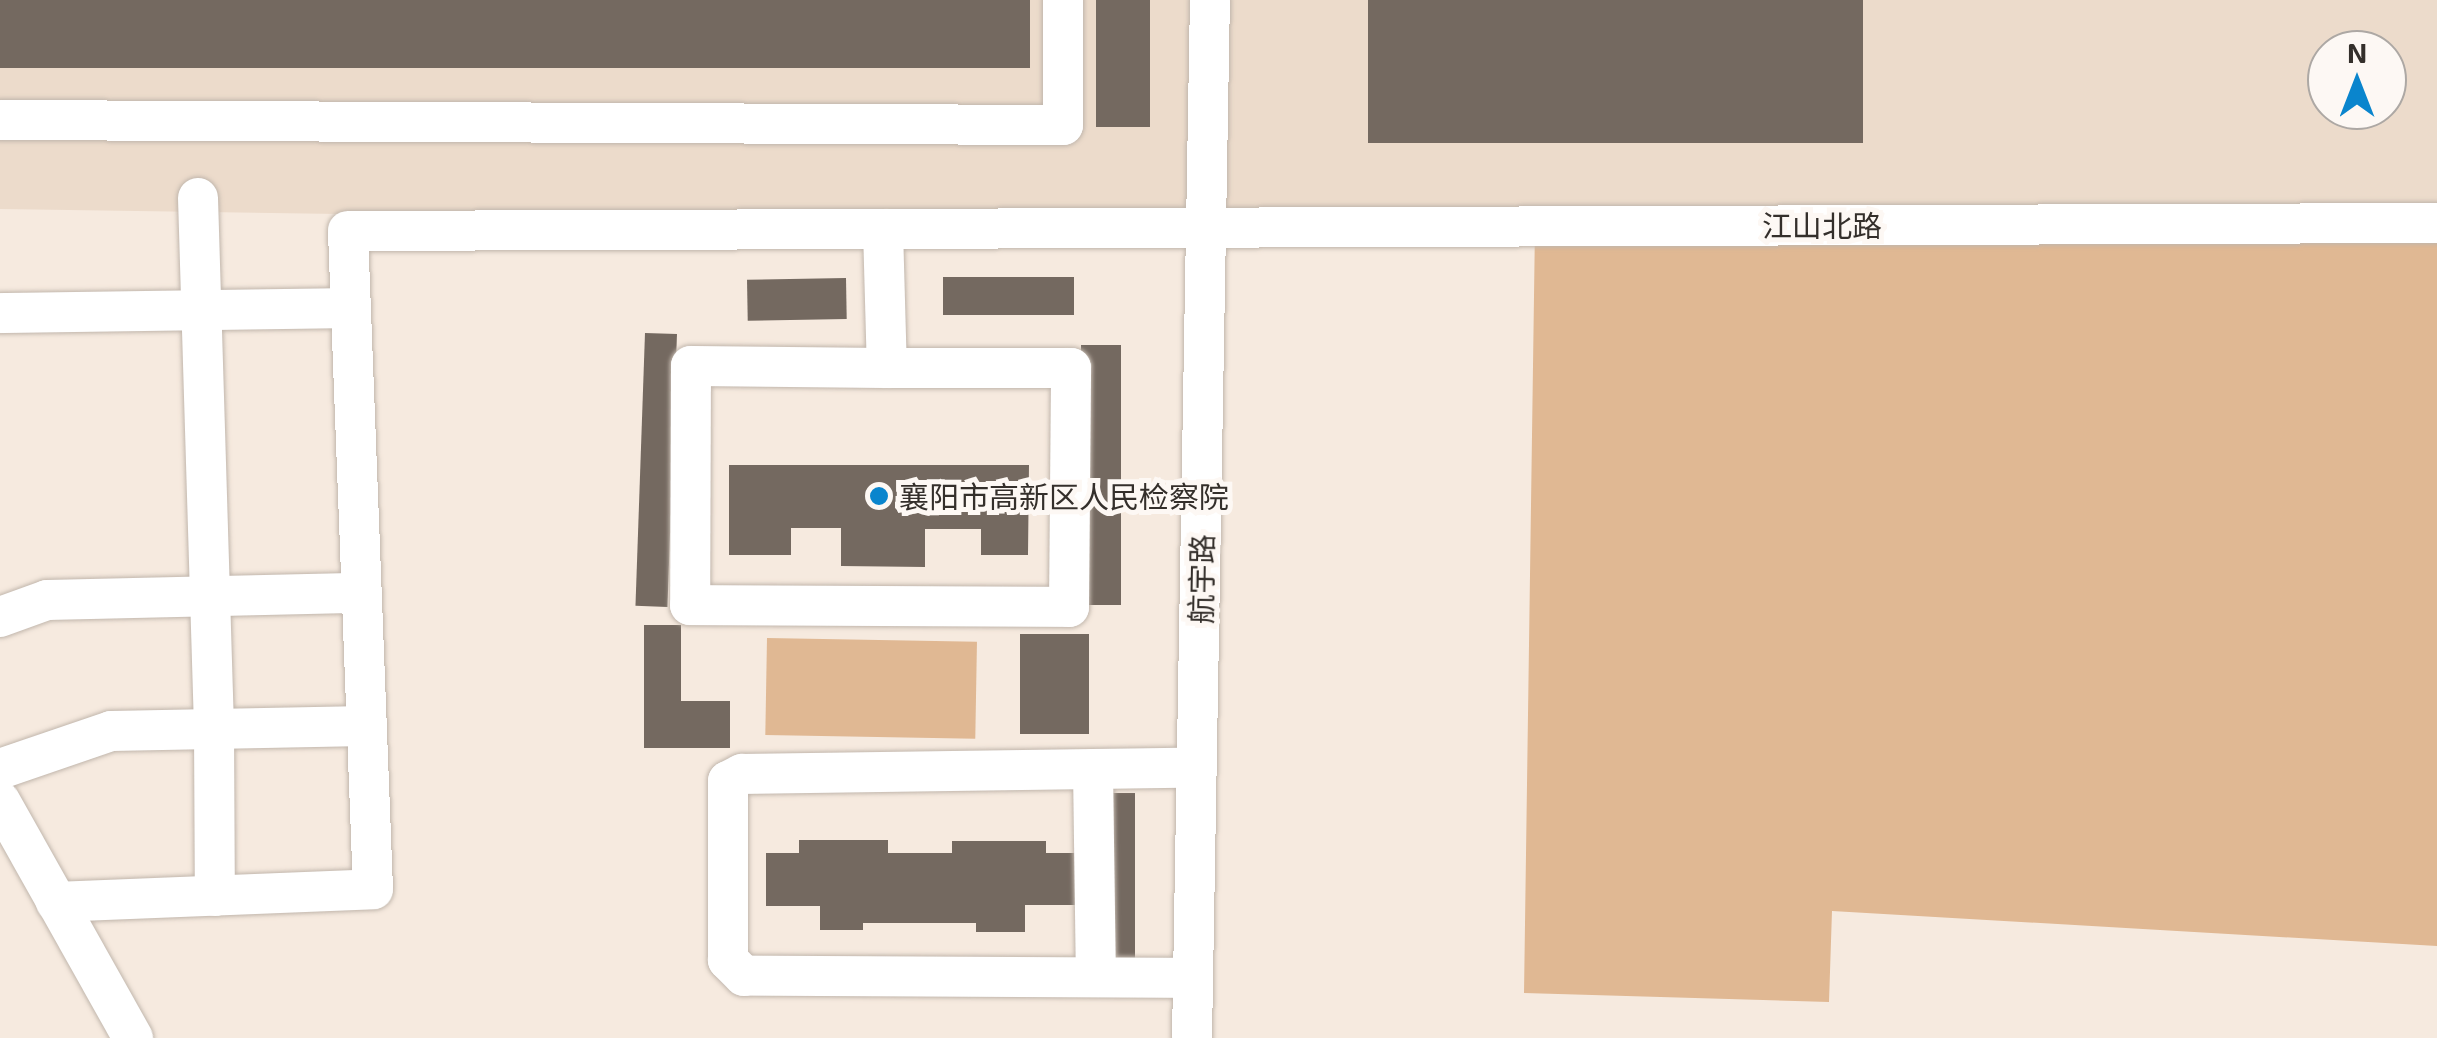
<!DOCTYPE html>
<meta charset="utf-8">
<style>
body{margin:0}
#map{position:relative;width:2437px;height:1038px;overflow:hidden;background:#f6eadf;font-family:"Exo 2","Noto Sans SC",sans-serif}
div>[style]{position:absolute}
.built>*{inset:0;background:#ecdbcb}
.green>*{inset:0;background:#e0b893;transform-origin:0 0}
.building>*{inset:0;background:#746960;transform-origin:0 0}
.roads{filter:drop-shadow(0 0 2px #c1b6ac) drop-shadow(0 0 2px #c1b6ac)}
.minor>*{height:40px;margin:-20px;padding:0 20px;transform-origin:20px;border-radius:20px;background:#fff}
.dots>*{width:28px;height:28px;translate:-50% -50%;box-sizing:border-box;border:5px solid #fdf8f4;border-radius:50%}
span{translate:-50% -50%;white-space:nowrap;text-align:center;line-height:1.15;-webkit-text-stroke:10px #fdf8f4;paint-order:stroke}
.street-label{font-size:30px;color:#342f2b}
.poi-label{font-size:30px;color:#342f2b}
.left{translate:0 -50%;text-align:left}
.north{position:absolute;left:2307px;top:30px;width:100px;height:100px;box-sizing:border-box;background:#fdf8f4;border:2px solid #ada8a4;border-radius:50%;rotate:0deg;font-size:28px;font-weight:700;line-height:40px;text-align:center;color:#342f2b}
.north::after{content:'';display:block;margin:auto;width:35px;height:45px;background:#0a85cd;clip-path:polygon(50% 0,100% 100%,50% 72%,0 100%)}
</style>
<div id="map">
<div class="built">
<i style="clip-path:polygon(evenodd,0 0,2437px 0,2437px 223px,1208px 227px,0 209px,0 0,2327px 50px,2387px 50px,2387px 110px,2327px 110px,2327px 50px)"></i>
</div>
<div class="green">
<i style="clip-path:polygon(2437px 223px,2437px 946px,1832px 911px,1829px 1002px,1524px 993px,1535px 226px)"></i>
<i style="left:767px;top:638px;width:210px;height:97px;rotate:1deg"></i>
</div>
<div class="building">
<i style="left:0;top:0;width:1030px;height:68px"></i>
<i style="left:1096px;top:0;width:54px;height:127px"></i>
<i style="left:1368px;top:0;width:495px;height:143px"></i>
<i style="left:1074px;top:277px;width:38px;height:131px;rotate:90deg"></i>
<i style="left:846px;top:278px;width:41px;height:99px;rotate:89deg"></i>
<i style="left:645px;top:333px;width:32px;height:273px;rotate:2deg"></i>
<i style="left:1081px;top:345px;width:40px;height:260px"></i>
<i style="clip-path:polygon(729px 465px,1029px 465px,1028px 555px,981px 555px,981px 529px,925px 529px,925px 567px,841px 566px,841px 528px,791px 528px,791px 555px,729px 555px)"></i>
<i style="clip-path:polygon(644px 625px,681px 625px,681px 701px,730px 701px,730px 748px,644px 748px)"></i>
<i style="left:1020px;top:634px;width:69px;height:100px"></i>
<i style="left:1110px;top:793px;width:25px;height:172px"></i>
<i style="clip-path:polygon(799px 840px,888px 840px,888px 853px,952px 853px,952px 841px,1046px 841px,1046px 853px,1079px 853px,1079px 905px,1025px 905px,1025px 932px,976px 932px,976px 923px,863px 923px,863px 930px,820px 930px,820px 906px,766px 906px,766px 853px,799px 853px)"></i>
</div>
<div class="roads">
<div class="minor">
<i style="left:0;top:120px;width:1063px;rotate:0.27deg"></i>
<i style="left:1063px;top:125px;width:125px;rotate:-90deg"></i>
<i style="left:198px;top:198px;width:531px;rotate:88.27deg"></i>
<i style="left:214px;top:729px;width:167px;rotate:89.7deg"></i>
<i style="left:883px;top:229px;width:139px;rotate:88.4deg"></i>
<i style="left:887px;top:368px;width:196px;rotate:-179.4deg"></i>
<i style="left:691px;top:366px;width:239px;rotate:90.2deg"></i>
<i style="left:690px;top:605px;width:379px;rotate:0.3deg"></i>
<i style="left:1069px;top:607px;width:239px;rotate:-89.5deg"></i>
<i style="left:1071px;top:368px;width:184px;rotate:180deg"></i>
<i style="left:0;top:313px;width:351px;rotate:-0.8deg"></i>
<i style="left:0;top:617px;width:50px;rotate:-19.9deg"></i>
<i style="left:47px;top:600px;width:315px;rotate:-1.3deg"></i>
<i style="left:0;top:769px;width:117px;rotate:-18.9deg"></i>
<i style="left:111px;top:731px;width:255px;rotate:-1.1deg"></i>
<i style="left:1093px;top:769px;width:208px;rotate:89.2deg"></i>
<i style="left:0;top:801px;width:272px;rotate:60.7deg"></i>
<i style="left:56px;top:902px;width:317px;rotate:-2.3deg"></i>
<i style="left:373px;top:889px;width:658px;rotate:-92.18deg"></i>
<i style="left:348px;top:231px;width:2089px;rotate:-0.22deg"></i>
<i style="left:1193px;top:978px;width:449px;rotate:-179.7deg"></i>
<i style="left:744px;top:976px;width:23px;rotate:-135deg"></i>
<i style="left:728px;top:960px;width:179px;rotate:-90deg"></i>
<i style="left:728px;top:781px;width:16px;rotate:-27deg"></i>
<i style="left:742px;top:774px;width:455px;rotate:-0.8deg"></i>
<i style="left:1192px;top:1038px;width:1038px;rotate:-89.01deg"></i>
</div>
</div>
<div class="dots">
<i style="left:879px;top:496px;background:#0a85cd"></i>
</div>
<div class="street-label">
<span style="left:1822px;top:225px">江山北路</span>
<span style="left:1201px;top:579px;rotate:-89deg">航宇路</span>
</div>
<div class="poi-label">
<span class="left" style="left:899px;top:496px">襄阳市高新区人民检察院</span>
</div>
<div class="north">N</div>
</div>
